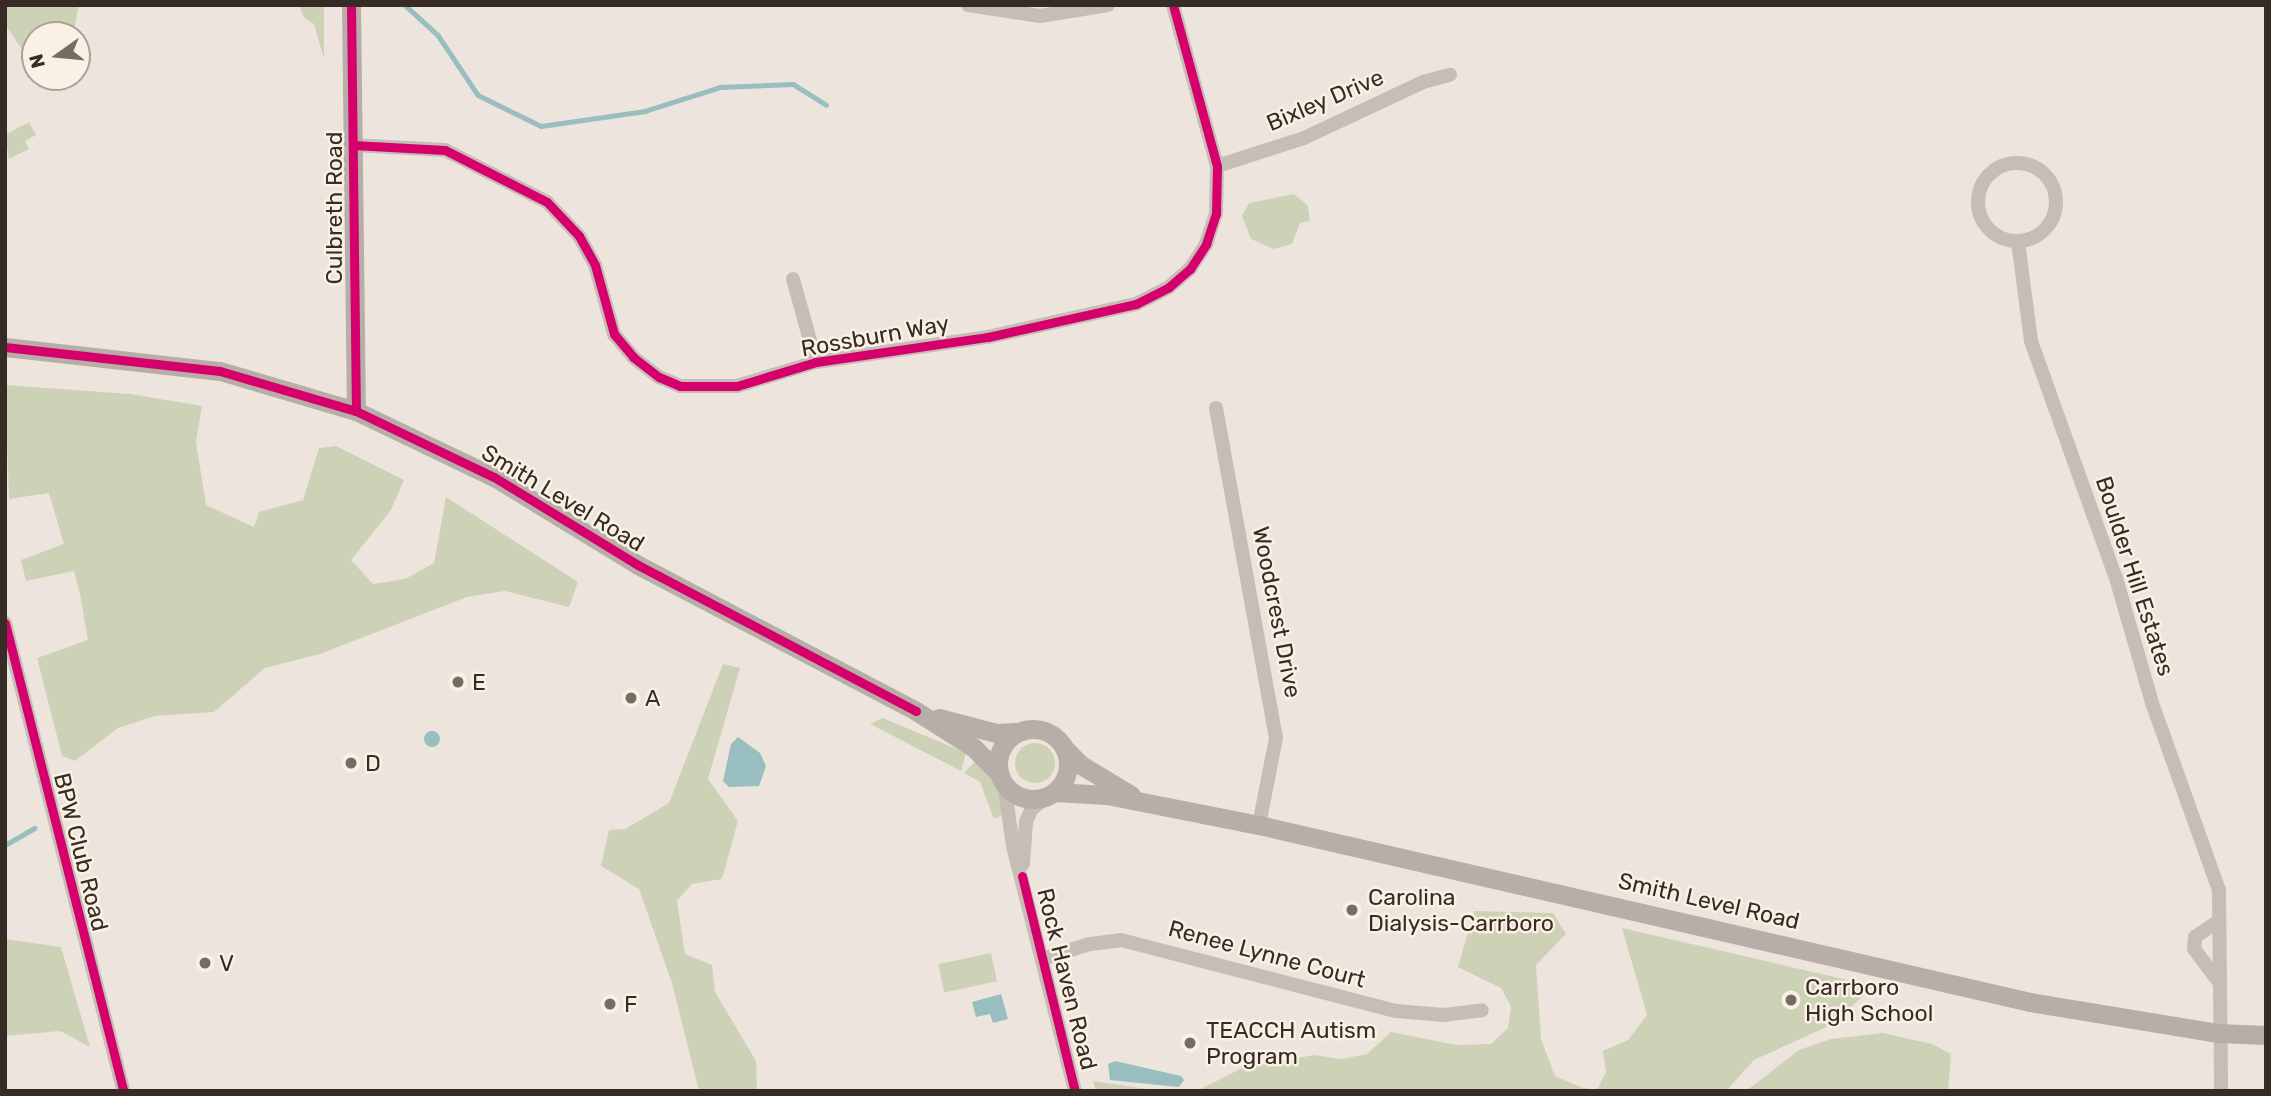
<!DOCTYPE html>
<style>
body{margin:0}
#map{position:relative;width:2271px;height:1096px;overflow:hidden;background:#ede5dd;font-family:Rubik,sans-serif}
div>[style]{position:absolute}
.green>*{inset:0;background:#cdd2b6;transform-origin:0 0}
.round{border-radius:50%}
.water>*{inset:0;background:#98bebf}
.stream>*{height:4.5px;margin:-2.25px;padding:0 2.25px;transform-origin:2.25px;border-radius:2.25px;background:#98bebf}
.street>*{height:14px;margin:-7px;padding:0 7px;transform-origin:7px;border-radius:7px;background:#c5beb7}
.street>.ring{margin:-7px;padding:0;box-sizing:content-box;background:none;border:14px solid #c5beb7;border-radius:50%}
.secondary>*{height:19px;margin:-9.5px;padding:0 9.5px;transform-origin:9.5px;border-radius:9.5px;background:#b6aea7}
.secondary>.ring{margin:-9.5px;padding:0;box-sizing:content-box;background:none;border:19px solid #b6aea7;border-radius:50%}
.cycleway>*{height:9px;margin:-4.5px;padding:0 4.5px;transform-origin:4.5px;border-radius:4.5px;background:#d6006c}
.dots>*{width:19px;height:19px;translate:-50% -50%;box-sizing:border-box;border:4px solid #faf0e3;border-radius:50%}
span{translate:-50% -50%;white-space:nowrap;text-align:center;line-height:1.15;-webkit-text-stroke:5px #faf0e3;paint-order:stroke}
.street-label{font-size:23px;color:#362b25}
.poi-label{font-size:23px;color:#362b25}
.left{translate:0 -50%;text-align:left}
.frame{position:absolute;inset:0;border:7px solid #362b25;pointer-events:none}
.north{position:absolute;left:21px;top:21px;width:70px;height:70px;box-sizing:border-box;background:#faf0e3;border:2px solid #aca197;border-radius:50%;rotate:255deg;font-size:19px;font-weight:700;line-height:28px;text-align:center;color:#362b25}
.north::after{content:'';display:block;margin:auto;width:24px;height:32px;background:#766c65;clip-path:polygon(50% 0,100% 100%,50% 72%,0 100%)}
</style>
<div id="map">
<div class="green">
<i style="clip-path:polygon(5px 5px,79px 5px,73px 35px,35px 35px,35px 69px,5px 24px)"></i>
<i style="clip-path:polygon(299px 5px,324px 5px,324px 59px,314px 24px,304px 18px)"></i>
<i style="clip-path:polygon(29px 122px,36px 135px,25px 141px,29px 149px,9px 159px,5px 135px)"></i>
<i style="clip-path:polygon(1294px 194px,1308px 206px,1310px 221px,1300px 223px,1292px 244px,1274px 249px,1251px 239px,1242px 216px,1249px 203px)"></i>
<i style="clip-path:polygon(5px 385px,130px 394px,202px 406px,196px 442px,206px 505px,254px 527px,259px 512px,303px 500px,319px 448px,336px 446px,404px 480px,391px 510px,351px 560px,373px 584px,405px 579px,434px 563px,446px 497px,578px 582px,569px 607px,505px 591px,467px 597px,320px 654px,265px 668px,214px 712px,155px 716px,118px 728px,75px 761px,62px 756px,37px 658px,88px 640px,80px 594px,74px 571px,26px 581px,21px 560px,64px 544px,49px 493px,9px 499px)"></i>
<i style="clip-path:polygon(723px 664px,740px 668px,708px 779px,738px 821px,722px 879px,692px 884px,677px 901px,685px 954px,712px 965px,715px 992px,756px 1061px,757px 1091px,699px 1091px,672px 983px,639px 889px,601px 866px,609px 830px,625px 829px,669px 803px)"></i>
<i style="clip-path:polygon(883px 718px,966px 753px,961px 771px,870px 724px)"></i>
<i class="round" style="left:1015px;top:743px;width:40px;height:40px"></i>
<i style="clip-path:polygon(977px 759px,997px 786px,1002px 815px,994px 819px,980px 782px,964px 773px)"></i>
<i style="clip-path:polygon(1474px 911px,1553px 913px,1566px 934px,1536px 965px,1541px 1039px,1555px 1076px,1583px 1088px,1597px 1090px,1606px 1072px,1603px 1051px,1628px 1040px,1647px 1015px,1622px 928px,1874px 986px,1833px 1024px,1754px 1060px,1726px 1091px,1197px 1091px,1242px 1068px,1314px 1055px,1341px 1059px,1367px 1054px,1391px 1032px,1457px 1045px,1491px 1044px,1508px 1028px,1511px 1006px,1501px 988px,1458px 967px)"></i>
<i style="clip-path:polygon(5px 939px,61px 947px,90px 1047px,60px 1031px,5px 1036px)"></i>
<i style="left:991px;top:953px;width:29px;height:54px;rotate:78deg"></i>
<i style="clip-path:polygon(1883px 1033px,1932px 1044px,1951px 1054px,1948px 1091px,1746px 1091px,1799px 1050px,1831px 1039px)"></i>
<i style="clip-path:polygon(1093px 1081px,1153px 1090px,1158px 1091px,1096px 1091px)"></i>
</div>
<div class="water">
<i class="round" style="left:424px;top:731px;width:16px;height:16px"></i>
<i style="clip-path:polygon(738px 737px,760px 753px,766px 766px,759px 786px,729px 787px,723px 781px,731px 744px)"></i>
<i style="clip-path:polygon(1001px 994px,1008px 1019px,993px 1023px,990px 1014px,976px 1017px,972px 1002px)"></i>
<i style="clip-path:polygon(1115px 1061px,1181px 1076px,1184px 1080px,1179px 1087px,1110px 1080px,1108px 1064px)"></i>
</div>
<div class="stream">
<i style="left:405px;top:5px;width:45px;rotate:42.3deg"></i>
<i style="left:438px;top:35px;width:72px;rotate:56.3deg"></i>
<i style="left:478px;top:95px;width:70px;rotate:26.2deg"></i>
<i style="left:541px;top:126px;width:105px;rotate:-8.2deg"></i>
<i style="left:645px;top:111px;width:79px;rotate:-17.7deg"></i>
<i style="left:720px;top:87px;width:73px;rotate:-2.4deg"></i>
<i style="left:793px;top:84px;width:39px;rotate:32deg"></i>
<i style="left:5px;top:845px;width:34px;rotate:-30deg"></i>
</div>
<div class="street">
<i style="left:968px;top:5px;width:73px;rotate:8.7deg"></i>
<i style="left:1040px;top:16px;width:69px;rotate:-9.2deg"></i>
<i style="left:353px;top:145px;width:92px;rotate:3.1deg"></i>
<i style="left:445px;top:150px;width:114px;rotate:27deg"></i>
<i style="left:547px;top:202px;width:47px;rotate:46.7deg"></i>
<i style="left:579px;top:236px;width:33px;rotate:61deg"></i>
<i style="left:595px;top:265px;width:72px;rotate:74.6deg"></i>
<i style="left:614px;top:334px;width:30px;rotate:50deg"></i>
<i style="left:633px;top:357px;width:33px;rotate:38deg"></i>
<i style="left:659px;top:377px;width:23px;rotate:23deg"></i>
<i style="left:680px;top:386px;width:57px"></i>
<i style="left:737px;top:386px;width:83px;rotate:-16.9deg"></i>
<i style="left:816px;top:362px;width:174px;rotate:-8.3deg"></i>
<i style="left:988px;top:337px;width:152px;rotate:-12.6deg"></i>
<i style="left:1136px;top:304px;width:37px;rotate:-27deg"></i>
<i style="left:1169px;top:287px;width:28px;rotate:-41deg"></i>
<i style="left:1190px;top:269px;width:30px;rotate:-57deg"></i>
<i style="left:1206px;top:244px;width:32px;rotate:-72deg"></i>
<i style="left:1216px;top:214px;width:48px;rotate:-88.8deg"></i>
<i style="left:1217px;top:166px;width:167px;rotate:-105.3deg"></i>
<i class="ring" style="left:1978px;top:163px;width:64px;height:64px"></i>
<i style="left:1217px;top:166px;width:91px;rotate:-17.8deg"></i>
<i style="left:1304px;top:138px;width:132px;rotate:-25.2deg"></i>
<i style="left:1423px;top:82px;width:28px;rotate:-15deg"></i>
<i style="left:2018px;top:242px;width:100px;rotate:82.5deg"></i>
<i style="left:2031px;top:341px;width:252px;rotate:70.3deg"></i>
<i style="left:2116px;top:578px;width:130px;rotate:73.9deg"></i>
<i style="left:2152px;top:703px;width:199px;rotate:70.3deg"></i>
<i style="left:2219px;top:890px;width:201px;rotate:89.4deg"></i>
<i style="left:793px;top:279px;width:86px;rotate:74.5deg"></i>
<i style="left:1216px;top:408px;width:335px;rotate:79.7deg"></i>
<i style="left:1276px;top:738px;width:89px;rotate:101.1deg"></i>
<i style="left:5px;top:623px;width:483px;rotate:75.8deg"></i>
<i style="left:1004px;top:784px;width:63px;rotate:81.7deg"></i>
<i style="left:1013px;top:846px;width:253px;rotate:75.8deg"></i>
<i style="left:1023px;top:864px;width:42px;rotate:-85.9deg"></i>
<i style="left:1026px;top:822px;width:13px;rotate:-67deg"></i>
<i style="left:1031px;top:810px;width:20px;rotate:-41deg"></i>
<i style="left:1042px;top:959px;width:50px;rotate:-17.4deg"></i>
<i style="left:1090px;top:944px;width:31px;rotate:-7deg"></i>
<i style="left:1121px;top:940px;width:284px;rotate:14.5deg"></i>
<i style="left:1396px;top:1011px;width:48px;rotate:4.8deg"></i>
<i style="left:1444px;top:1015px;width:38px;rotate:-7deg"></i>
<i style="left:2219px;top:982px;width:41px;rotate:-127.1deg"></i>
<i style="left:2194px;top:949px;width:12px;rotate:-85deg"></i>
<i style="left:2195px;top:937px;width:29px;rotate:-34deg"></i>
</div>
<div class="secondary">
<i style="left:351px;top:5px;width:406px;rotate:89.3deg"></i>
<i style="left:5px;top:347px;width:216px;rotate:6.4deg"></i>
<i style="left:220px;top:371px;width:142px;rotate:16.4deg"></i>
<i style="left:356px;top:411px;width:153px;rotate:25.6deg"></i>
<i style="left:494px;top:477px;width:169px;rotate:31.4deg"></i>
<i style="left:638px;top:565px;width:314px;rotate:27.7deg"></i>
<i style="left:916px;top:711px;width:69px;rotate:32.5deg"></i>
<i style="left:974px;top:748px;width:35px;rotate:45deg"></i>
<i style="left:939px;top:718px;width:59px;rotate:14.7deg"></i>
<i style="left:996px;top:733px;width:20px;rotate:-3deg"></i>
<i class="ring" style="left:998px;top:729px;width:51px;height:51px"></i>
<i style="left:1066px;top:750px;width:21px;rotate:45deg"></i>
<i style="left:1081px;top:765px;width:58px;rotate:31deg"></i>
<i style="left:1055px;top:792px;width:52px;rotate:3.3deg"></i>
<i style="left:1107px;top:795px;width:155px;rotate:11.2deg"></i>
<i style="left:1259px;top:825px;width:791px;rotate:12.93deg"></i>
<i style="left:2030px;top:1002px;width:191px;rotate:9.4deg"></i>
<i style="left:2218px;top:1033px;width:48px;rotate:2.4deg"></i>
</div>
<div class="cycleway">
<i style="left:351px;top:5px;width:406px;rotate:89.3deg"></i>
<i style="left:353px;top:145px;width:92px;rotate:3.1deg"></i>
<i style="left:445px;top:150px;width:114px;rotate:27deg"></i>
<i style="left:547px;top:202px;width:47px;rotate:46.7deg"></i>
<i style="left:579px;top:236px;width:33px;rotate:61deg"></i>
<i style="left:595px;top:265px;width:72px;rotate:74.6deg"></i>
<i style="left:614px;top:334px;width:30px;rotate:50deg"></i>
<i style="left:633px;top:357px;width:33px;rotate:38deg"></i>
<i style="left:659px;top:377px;width:23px;rotate:23deg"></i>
<i style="left:680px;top:386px;width:57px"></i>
<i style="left:737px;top:386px;width:83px;rotate:-16.9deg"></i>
<i style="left:816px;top:362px;width:174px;rotate:-8.3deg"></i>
<i style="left:988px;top:337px;width:152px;rotate:-12.6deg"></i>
<i style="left:1136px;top:304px;width:37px;rotate:-27deg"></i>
<i style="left:1169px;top:287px;width:28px;rotate:-41deg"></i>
<i style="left:1190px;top:269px;width:30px;rotate:-57deg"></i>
<i style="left:1206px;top:244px;width:32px;rotate:-72deg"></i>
<i style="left:1216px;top:214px;width:48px;rotate:-88.8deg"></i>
<i style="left:1217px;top:166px;width:167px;rotate:-105.3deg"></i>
<i style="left:5px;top:347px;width:216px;rotate:6.4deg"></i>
<i style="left:220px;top:371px;width:142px;rotate:16.4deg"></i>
<i style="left:356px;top:411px;width:153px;rotate:25.6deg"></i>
<i style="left:494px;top:477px;width:169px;rotate:31.4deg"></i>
<i style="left:638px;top:565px;width:314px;rotate:27.7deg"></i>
<i style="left:5px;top:623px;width:483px;rotate:75.8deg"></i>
<i style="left:1022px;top:876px;width:221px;rotate:76.2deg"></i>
</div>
<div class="dots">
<i style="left:458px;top:682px;background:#766c65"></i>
<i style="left:631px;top:698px;background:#766c65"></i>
<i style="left:351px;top:763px;background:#766c65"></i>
<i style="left:1352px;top:910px;background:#766c65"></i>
<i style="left:205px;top:963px;background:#766c65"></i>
<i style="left:1791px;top:1000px;background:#766c65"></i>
<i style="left:610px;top:1004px;background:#766c65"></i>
<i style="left:1190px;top:1043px;background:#766c65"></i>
</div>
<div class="street-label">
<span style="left:1325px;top:100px;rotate:-23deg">Bixley Drive</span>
<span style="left:334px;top:208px;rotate:-90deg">Culbreth Road</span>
<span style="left:875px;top:336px;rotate:-10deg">Rossburn Way</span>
<span style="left:563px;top:498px;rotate:31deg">Smith Level Road</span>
<span style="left:2135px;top:576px;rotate:72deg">Boulder Hill Estates</span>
<span style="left:1277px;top:612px;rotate:79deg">Woodcrest Drive</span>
<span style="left:81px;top:852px;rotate:76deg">BPW Club Road</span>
<span style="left:1709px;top:901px;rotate:13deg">Smith Level Road</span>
<span style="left:1267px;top:954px;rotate:15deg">Renee Lynne Court</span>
<span style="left:1067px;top:979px;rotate:76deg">Rock Haven Road</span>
</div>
<div class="poi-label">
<span class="left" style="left:472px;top:682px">E</span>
<span class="left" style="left:645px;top:698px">A</span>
<span class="left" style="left:365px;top:763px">D</span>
<span class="left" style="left:1368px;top:910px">Carolina<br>Dialysis-Carrboro</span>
<span class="left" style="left:219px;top:963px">V</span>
<span class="left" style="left:1805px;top:1000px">Carrboro<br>High School</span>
<span class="left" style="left:624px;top:1004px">F</span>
<span class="left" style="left:1206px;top:1043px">TEACCH Autism<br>Program</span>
</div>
<div class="frame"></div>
<div class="north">N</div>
</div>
